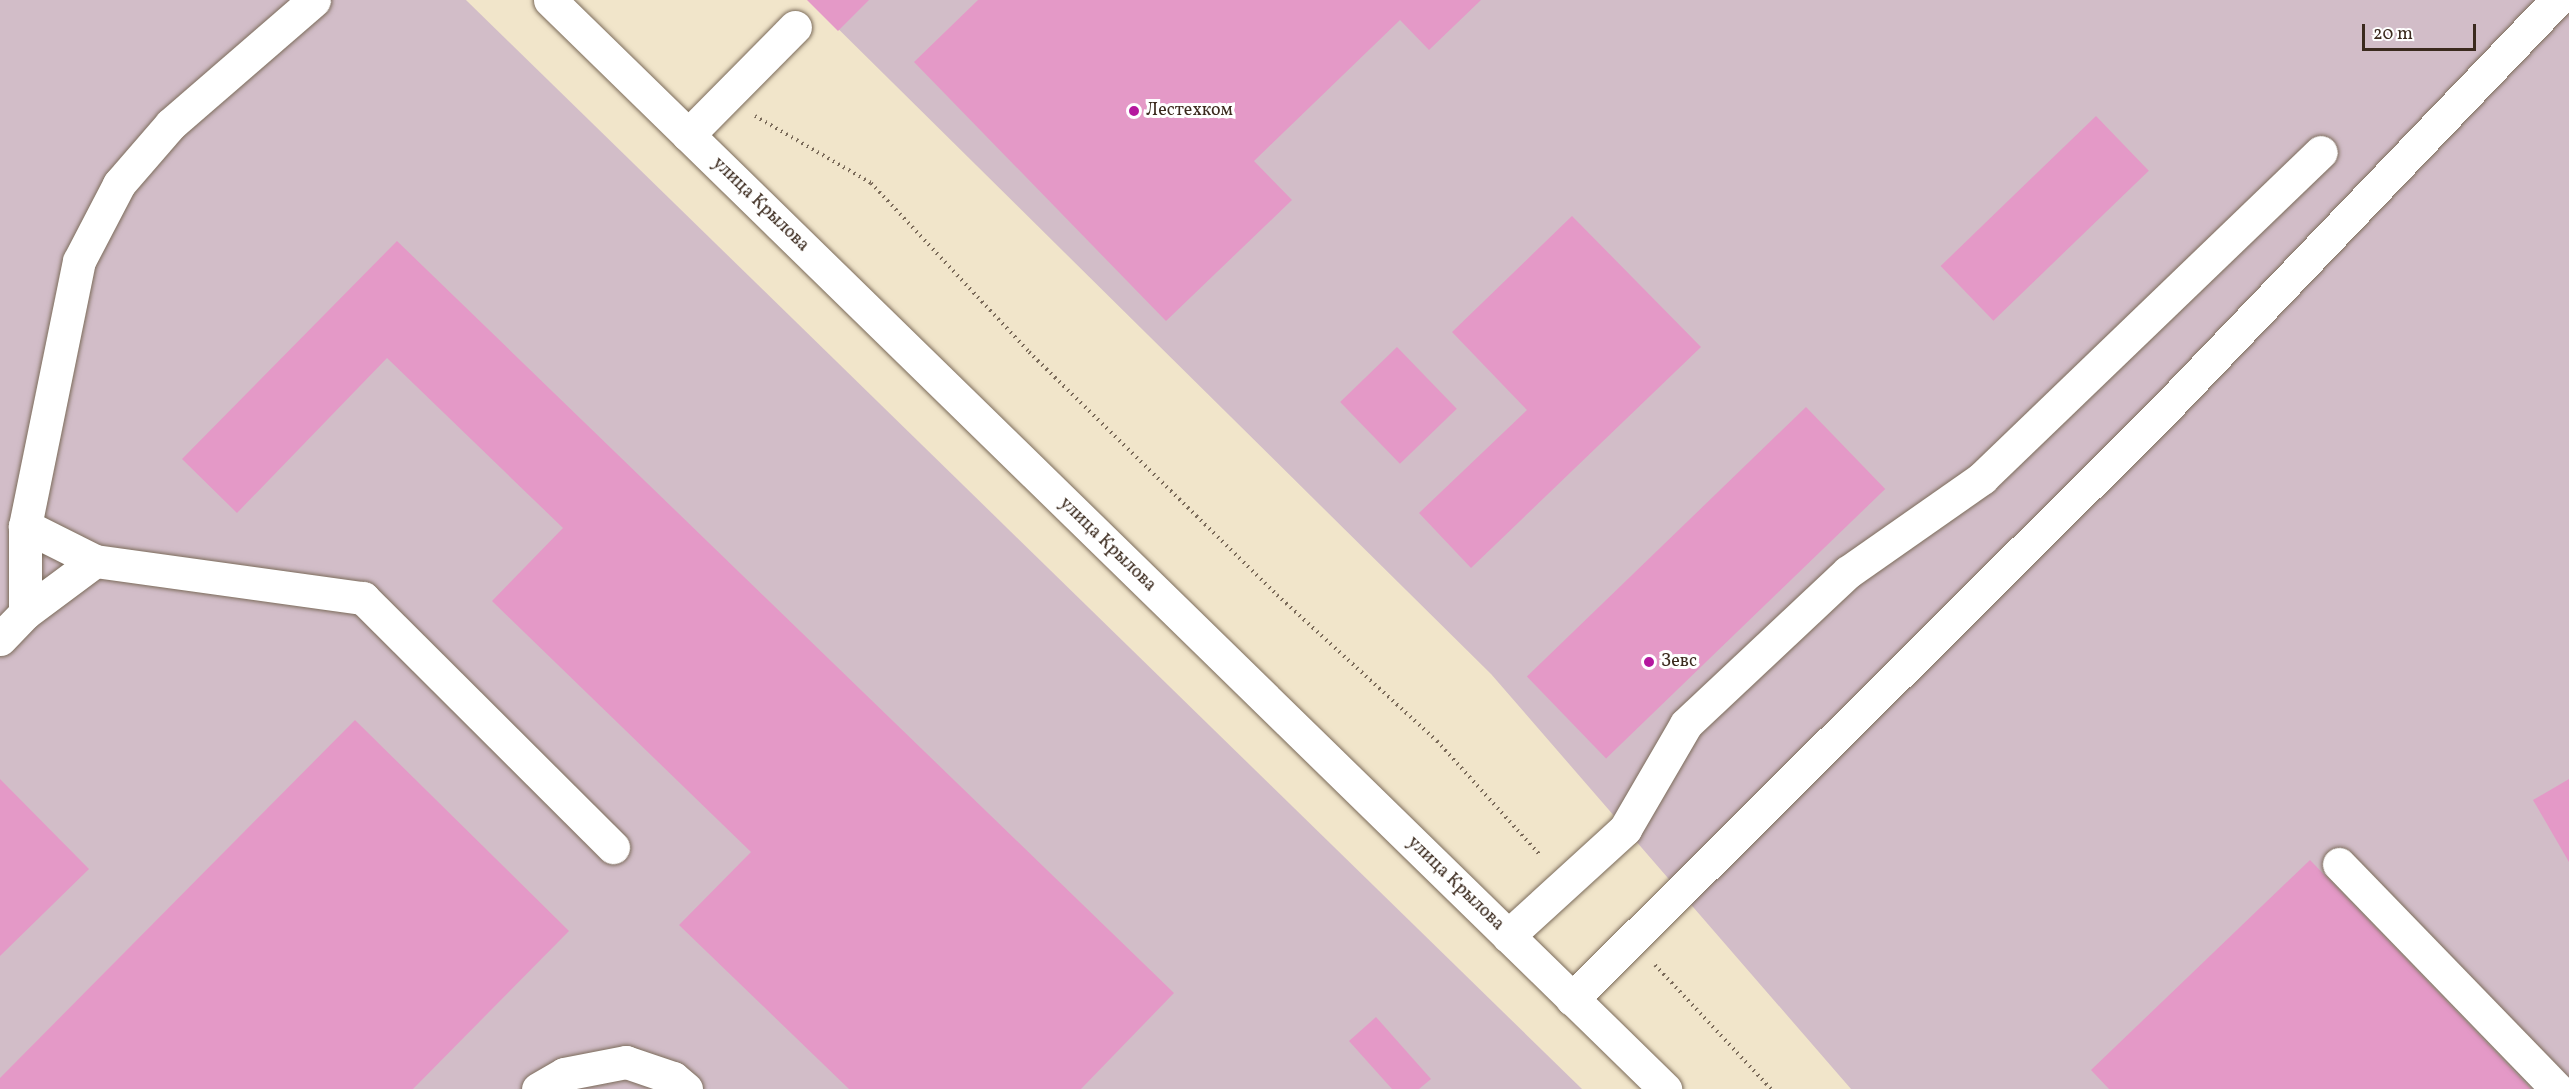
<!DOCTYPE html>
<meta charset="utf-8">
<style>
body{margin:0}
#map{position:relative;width:2569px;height:1089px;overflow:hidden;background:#f1e5ca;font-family:Vollkorn,serif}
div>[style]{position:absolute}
.industrial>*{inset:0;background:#d2bdc8}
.building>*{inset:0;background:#e499c7;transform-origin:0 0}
.path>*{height:4px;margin-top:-2px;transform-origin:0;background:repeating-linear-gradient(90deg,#7b6b5a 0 1.5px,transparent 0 6px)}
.roads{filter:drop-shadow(0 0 2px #7b6b5a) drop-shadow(0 0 2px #7b6b5a)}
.minor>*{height:33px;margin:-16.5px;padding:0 16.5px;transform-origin:16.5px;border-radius:16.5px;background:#fff}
.dots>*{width:16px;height:16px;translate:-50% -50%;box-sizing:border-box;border:3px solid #fff;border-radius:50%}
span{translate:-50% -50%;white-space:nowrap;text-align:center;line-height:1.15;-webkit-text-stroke:6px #fff;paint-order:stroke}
.poi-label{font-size:18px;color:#3b2a1e}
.left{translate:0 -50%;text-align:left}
.street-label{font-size:18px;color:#3b2a1e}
.scale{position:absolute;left:2362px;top:24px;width:114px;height:27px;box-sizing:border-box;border:3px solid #3b2a1e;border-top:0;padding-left:8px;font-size:18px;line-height:21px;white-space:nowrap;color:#3b2a1e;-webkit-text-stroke:4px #fff;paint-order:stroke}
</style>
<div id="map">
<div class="industrial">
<i style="clip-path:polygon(0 0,466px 0,1582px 1089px,0 1089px)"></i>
<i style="clip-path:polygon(809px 0,2569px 0,2569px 1089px,1851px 1089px,1491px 674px)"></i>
</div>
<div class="building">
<i style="clip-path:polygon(807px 0,869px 0,838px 31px)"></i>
<i style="clip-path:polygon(978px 0,1481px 0,1429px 50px,1400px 20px,1254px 161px,1292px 200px,1166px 321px,914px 62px)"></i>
<i style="left:2096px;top:116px;width:76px;height:216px;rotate:46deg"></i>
<i style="clip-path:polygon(1572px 216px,1701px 347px,1471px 568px,1419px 513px,1527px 410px,1452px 332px)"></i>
<i style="clip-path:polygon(397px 241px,1174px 993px,1081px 1089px,849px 1089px,679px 925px,751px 852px,492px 601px,563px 528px,387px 358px,237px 513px,182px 459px)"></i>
<i style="left:1397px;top:347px;width:86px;height:79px;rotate:46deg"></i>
<i style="left:1806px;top:407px;width:114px;height:388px;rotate:46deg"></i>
<i style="clip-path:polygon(355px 720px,569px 931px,413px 1089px,0 1089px,0 1078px)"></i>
<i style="clip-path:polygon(0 779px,89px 869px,0 956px)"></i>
<i style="clip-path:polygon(2569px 779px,2569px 862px,2533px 800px)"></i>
<i style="clip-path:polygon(2310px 860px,2403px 956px,2531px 1089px,2109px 1089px,2091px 1070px)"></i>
<i style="clip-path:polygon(1376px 1017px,1431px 1079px,1419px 1089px,1392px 1089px,1349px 1041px)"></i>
</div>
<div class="path">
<i style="left:755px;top:116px;width:134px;rotate:30deg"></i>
<i style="left:871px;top:183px;width:231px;rotate:46.9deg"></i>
<i style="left:1029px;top:352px;width:347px;rotate:44.4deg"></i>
<i style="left:1277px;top:595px;width:217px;rotate:42.4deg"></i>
<i style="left:1437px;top:741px;width:155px;rotate:47.9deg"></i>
<i style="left:1655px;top:965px;width:170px;rotate:46.9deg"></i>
</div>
<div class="roads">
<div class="minor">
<i style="left:550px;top:0;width:1559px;rotate:44.32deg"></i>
<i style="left:688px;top:135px;width:152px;rotate:-45.3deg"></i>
<i style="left:25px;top:526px;width:78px;rotate:26.6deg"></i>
<i style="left:95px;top:561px;width:271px;rotate:7.9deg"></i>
<i style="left:363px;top:598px;width:353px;rotate:44.9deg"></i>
<i style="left:25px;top:613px;width:87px;rotate:-36.6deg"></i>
<i style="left:0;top:639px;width:36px;rotate:-46deg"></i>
<i style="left:25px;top:613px;width:87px;rotate:-90deg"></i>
<i style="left:25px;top:526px;width:270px;rotate:-78.5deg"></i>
<i style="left:79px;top:261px;width:87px;rotate:-62.5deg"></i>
<i style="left:119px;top:184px;width:79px;rotate:-49.1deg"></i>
<i style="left:171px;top:124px;width:189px;rotate:-40.9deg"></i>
<i style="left:2339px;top:864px;width:313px;rotate:45.9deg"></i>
<i style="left:1508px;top:936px;width:159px;rotate:-42.4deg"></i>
<i style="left:1625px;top:829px;width:121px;rotate:-59.8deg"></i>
<i style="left:1686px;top:724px;width:222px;rotate:-43.2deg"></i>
<i style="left:1848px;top:572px;width:164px;rotate:-35deg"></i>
<i style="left:1982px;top:478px;width:470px;rotate:-43.9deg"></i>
<i style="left:1572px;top:999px;width:838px;rotate:-44.85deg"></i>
<i style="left:2166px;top:408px;width:565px;rotate:-46.22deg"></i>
<i style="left:538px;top:1089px;width:30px;rotate:-30deg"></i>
<i style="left:564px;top:1074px;width:63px;rotate:-11deg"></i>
<i style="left:626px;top:1062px;width:50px;rotate:18.8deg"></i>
<i style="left:673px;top:1078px;width:17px;rotate:40deg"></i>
</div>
</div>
<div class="dots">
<i style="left:1134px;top:111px;background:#b5179e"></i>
<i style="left:1649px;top:662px;background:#b5179e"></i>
</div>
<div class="poi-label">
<span class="left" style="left:1146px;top:111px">Лестехком</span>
<span class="left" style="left:1661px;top:662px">Зевс</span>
</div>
<div class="street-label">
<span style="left:760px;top:205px;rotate:44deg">улица Крылова</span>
<span style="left:1107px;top:545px;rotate:44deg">улица Крылова</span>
<span style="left:1455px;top:884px;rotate:44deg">улица Крылова</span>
</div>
<div class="scale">20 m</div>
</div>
